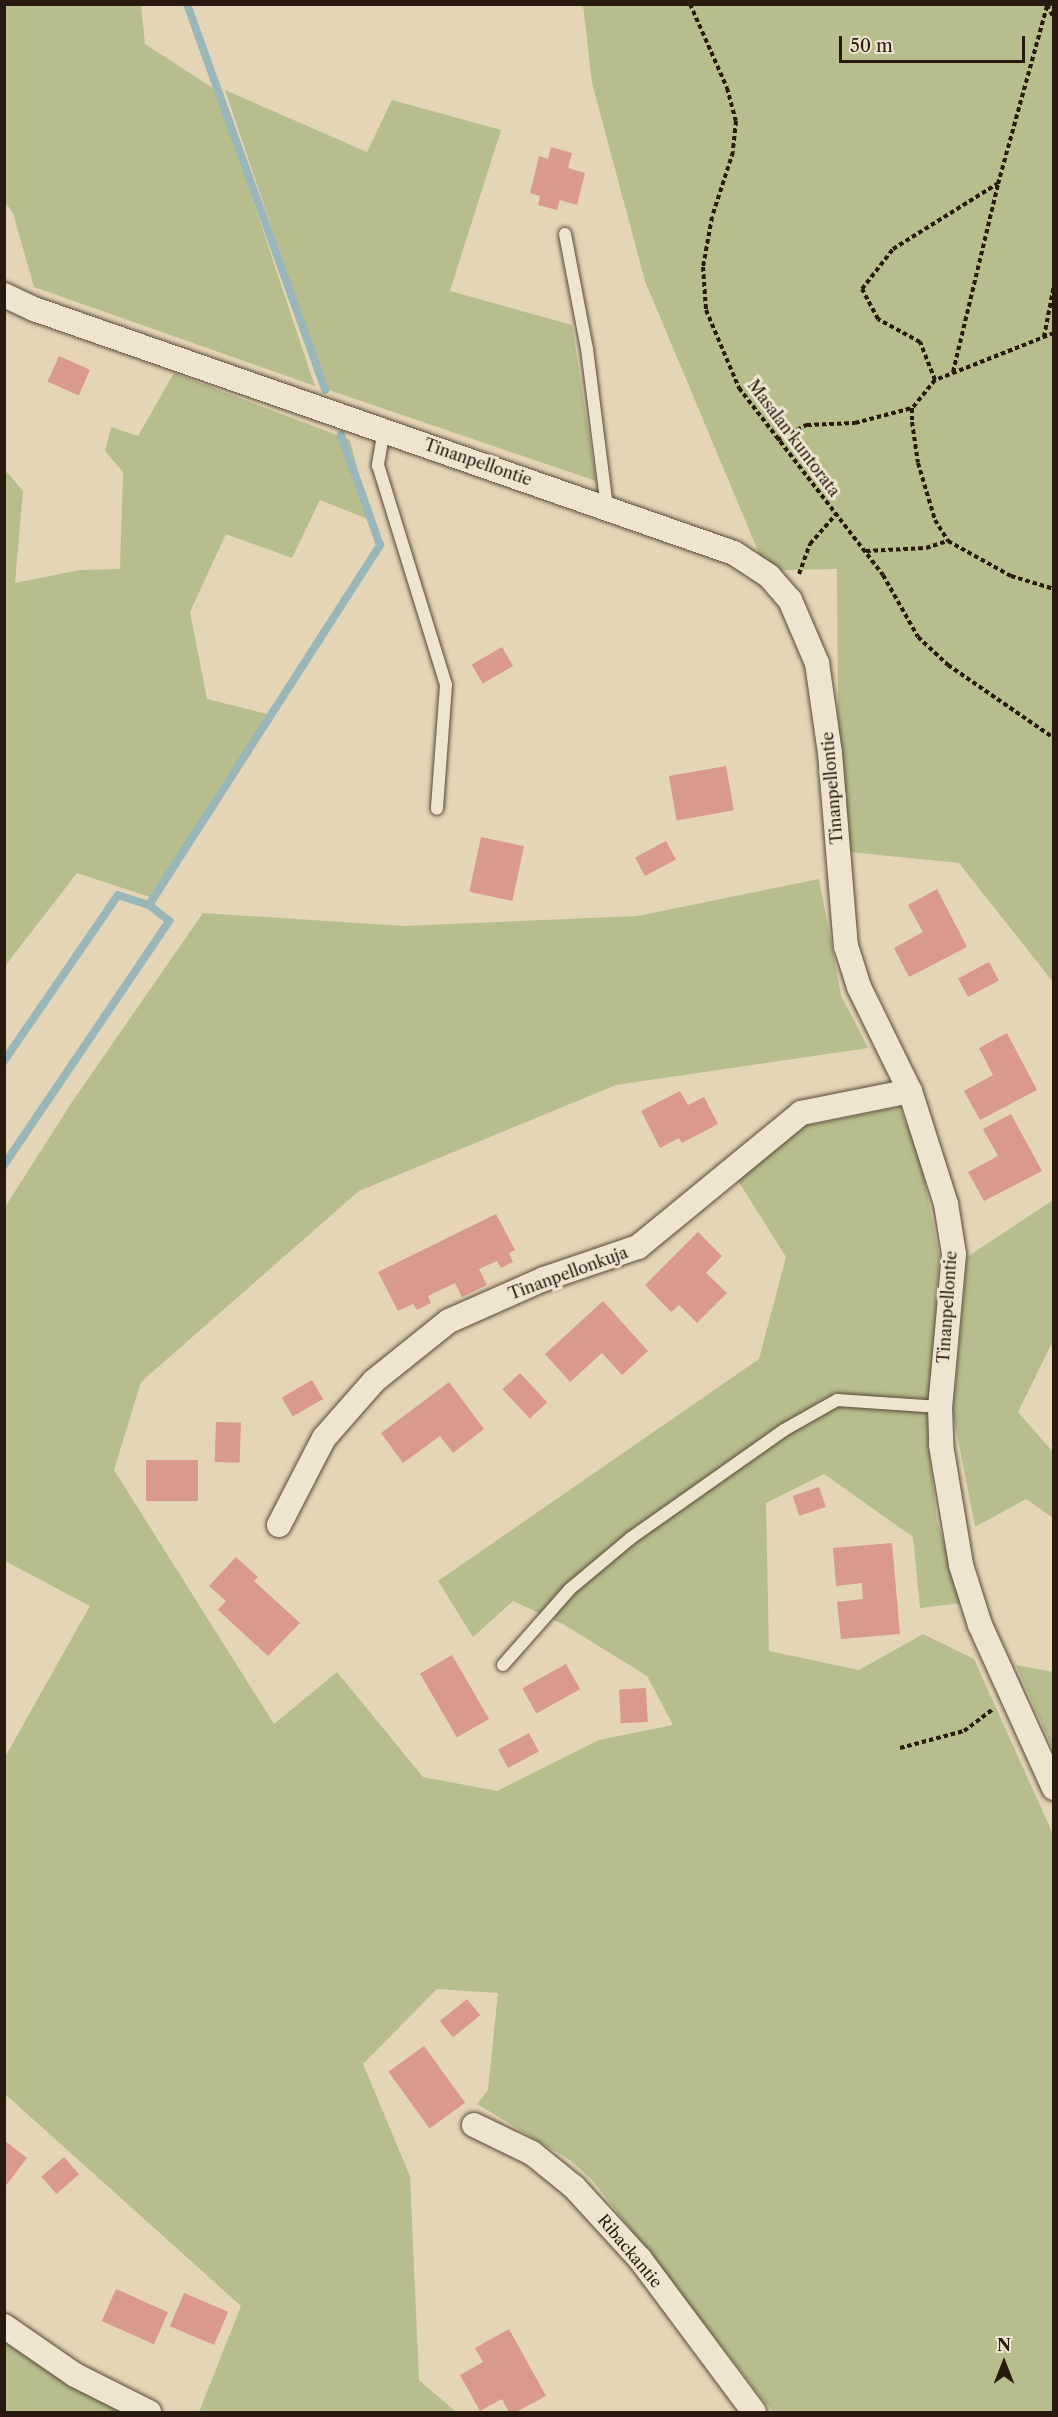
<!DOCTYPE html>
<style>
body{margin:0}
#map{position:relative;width:1058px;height:2417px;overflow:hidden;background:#e5d5b7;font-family:"Libre Caslon Text",serif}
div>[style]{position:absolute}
.green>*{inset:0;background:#b7bd8d}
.stream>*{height:8px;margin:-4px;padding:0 4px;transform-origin:4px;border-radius:4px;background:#99b6b8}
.building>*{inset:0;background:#d9998c;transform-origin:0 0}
.path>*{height:4px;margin-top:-2px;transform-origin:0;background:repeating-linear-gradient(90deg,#2a190f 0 4.5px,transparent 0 7.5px)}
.roads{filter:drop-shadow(0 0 2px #594839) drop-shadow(0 0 2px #594839)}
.service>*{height:12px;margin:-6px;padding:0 6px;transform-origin:6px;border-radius:6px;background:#eee4d0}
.minor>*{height:24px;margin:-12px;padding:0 12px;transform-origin:12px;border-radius:12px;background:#eee4d0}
span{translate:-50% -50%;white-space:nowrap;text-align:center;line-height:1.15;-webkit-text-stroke:6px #eee4d0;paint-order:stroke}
.street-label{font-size:16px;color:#2a190f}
.frame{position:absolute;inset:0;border:6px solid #2a190f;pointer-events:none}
.north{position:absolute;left:974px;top:2333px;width:60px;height:60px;-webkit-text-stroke:4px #eee4d0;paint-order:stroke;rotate:0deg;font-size:16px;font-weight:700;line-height:24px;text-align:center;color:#2a190f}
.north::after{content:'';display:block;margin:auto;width:21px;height:27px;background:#2a190f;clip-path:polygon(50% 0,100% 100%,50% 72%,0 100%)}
.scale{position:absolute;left:839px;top:36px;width:186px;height:27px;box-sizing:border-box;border:3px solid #2a190f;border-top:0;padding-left:8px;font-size:18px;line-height:21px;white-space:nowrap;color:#2a190f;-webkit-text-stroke:4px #eee4d0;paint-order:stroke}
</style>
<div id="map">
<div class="green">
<i style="clip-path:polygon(5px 4px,141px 5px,145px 44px,216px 90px,315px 386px,34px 287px,13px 213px,5px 202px)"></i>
<i style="clip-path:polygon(583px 5px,1053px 5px,1053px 982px,959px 863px,839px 851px,837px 569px,782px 570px,761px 558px,645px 281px,592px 83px)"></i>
<i style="clip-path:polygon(225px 90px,367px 152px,392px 100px,501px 130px,450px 291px,572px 325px,596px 481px,326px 389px)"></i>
<i style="clip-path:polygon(174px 373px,350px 440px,370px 520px,320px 500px,292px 558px,226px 534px,190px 612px,207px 699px,267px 714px,156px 899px,77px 873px,5px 966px,5px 477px,7px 472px,23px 491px,15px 583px,80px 570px,120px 569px,123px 472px,105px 451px,111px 427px,138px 436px)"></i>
<i style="clip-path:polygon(819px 879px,841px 995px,868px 1048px,616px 1085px,359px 1191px,141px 1382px,114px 1470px,274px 1724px,337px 1672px,423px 1777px,497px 1791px,599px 1740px,673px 1725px,647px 1676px,563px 1624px,513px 1601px,473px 1637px,438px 1581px,759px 1359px,786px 1257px,737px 1179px,805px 1126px,899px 1107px,920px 1157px,939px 1255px,928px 1442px,937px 1521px,962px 1603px,920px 1608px,913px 1537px,824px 1474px,766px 1503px,769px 1651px,859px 1670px,923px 1634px,974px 1659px,1052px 1832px,1053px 2412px,773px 2412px,593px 2181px,570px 2160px,477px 2104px,488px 2090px,498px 1993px,437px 1989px,363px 2064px,410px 2176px,419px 2380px,456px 2412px,199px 2412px,241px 2306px,5px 2094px,5px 1757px,90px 1606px,5px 1561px,5px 1207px,72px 1102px,203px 913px,404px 926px,637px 916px)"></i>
<i style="clip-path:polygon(1053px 1200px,1053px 1341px,1018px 1412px,1053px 1452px,1053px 1518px,1026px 1499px,975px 1527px,953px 1413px,967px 1257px)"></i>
<i style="clip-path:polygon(1016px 1665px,1053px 1672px,1053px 1749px,1046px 1733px)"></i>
<i style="clip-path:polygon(4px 2337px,111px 2406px,126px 2412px,5px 2412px)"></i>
</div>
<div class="stream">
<i style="left:187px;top:4px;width:410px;rotate:70.3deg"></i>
<i style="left:4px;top:1061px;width:201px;rotate:-55.5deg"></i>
<i style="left:118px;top:895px;width:33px;rotate:18deg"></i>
<i style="left:4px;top:1165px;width:295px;rotate:-55.9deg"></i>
<i style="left:169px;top:921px;width:26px;rotate:-141deg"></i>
<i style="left:149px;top:905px;width:428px;rotate:-57.3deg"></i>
<i style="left:380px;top:545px;width:117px;rotate:-109.5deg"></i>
</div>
<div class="building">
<i style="clip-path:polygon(551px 147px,572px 153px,568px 168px,585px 173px,577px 205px,560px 200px,557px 210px,538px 205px,540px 196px,530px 193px,539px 156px,548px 159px)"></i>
<i style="left:59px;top:356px;width:34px;height:28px;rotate:24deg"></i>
<i style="left:502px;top:647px;width:22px;height:35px;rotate:60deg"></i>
<i style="left:726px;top:766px;width:45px;height:58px;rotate:80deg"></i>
<i style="left:481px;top:837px;width:44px;height:56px;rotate:12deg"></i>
<i style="left:666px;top:841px;width:21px;height:35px;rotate:62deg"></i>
<i style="clip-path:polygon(937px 889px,967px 947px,909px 977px,894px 948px,923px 932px,908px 905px)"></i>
<i style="left:989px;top:962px;width:21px;height:35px;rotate:62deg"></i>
<i style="clip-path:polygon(1007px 1033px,1037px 1090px,980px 1120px,964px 1091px,993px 1075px,979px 1048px)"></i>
<i style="clip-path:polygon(680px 1091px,688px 1105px,704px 1097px,718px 1124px,682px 1143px,679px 1138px,660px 1148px,641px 1111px)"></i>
<i style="clip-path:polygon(1011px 1114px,1042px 1171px,984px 1201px,968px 1172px,998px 1156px,983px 1129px)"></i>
<i style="clip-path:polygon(496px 1214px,515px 1250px,509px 1253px,513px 1262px,501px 1268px,497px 1261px,479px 1269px,487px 1285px,462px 1297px,455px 1283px,428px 1296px,431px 1303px,417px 1310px,413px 1304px,398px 1311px,378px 1272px)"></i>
<i style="clip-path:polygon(698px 1232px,722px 1256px,706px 1273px,727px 1293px,697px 1323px,679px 1305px,671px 1312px,645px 1285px)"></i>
<i style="clip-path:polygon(603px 1301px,648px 1351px,622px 1375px,602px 1353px,570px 1382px,545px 1354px)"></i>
<i style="left:520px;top:1373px;width:40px;height:24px;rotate:47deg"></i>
<i style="left:312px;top:1380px;width:22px;height:35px;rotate:60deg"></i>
<i style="clip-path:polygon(449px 1382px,484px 1429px,453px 1453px,440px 1436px,403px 1463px,381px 1433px)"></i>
<i style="left:216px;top:1422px;width:25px;height:40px;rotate:2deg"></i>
<i style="left:146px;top:1460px;width:52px;height:41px"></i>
<i style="left:819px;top:1487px;width:21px;height:28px;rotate:71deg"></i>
<i style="clip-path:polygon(892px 1543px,900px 1634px,841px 1639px,837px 1602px,863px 1599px,862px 1583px,836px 1586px,833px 1548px)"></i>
<i style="clip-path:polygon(236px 1557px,258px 1577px,254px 1581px,300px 1623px,268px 1656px,218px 1610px,226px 1601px,209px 1586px)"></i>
<i style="left:452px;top:1655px;width:74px;height:37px;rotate:60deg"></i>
<i style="left:566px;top:1664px;width:29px;height:50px;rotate:61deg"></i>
<i style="left:646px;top:1688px;width:34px;height:27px;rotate:87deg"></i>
<i style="left:529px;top:1733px;width:21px;height:35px;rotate:62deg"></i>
<i style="left:467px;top:1999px;width:21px;height:35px;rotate:51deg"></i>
<i style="left:424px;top:2046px;width:70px;height:44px;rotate:54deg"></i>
<i style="clip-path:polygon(4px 2140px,27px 2158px,4px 2188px)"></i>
<i style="left:64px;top:2157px;width:23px;height:30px;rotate:49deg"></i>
<i style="left:116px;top:2289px;width:57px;height:35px;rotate:24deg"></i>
<i style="left:184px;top:2293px;width:48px;height:36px;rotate:23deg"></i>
<i style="clip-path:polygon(509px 2329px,546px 2396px,516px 2412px,509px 2412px,502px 2399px,480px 2411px,460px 2375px,483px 2362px,475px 2348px)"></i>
</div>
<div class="path">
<i style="left:690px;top:4px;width:92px;rotate:66.2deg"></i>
<i style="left:727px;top:88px;width:34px;rotate:75deg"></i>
<i style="left:736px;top:121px;width:31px;rotate:96deg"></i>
<i style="left:733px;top:152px;width:68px;rotate:107.9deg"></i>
<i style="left:712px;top:217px;width:51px;rotate:100.2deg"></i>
<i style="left:703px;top:267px;width:43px;rotate:86deg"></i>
<i style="left:706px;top:310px;width:85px;rotate:67.1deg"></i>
<i style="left:739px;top:388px;width:236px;rotate:52.4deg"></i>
<i style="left:883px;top:575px;width:71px;rotate:60.6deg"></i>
<i style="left:918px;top:637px;width:41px;rotate:43deg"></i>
<i style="left:948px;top:665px;width:129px;rotate:34.6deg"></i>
<i style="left:1047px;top:5px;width:15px;rotate:62deg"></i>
<i style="left:1054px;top:333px;width:128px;rotate:158.4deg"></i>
<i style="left:935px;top:380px;width:36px;rotate:129deg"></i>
<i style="left:912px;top:408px;width:14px;rotate:90deg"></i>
<i style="left:912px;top:422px;width:41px;rotate:81.7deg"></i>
<i style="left:918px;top:463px;width:59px;rotate:73.4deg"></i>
<i style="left:935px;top:520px;width:25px;rotate:58deg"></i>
<i style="left:948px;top:541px;width:72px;rotate:29.1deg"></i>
<i style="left:1011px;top:576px;width:45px;rotate:16.8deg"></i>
<i style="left:1044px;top:337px;width:53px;rotate:-79.1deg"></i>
<i style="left:953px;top:372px;width:193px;rotate:-76.5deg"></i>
<i style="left:998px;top:184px;width:185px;rotate:-74.6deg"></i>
<i style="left:935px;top:380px;width:41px;rotate:-111.5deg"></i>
<i style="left:920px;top:342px;width:48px;rotate:-151.3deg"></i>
<i style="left:878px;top:319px;width:34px;rotate:-118deg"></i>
<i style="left:862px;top:289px;width:51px;rotate:-52.2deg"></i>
<i style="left:893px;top:249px;width:123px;rotate:-32deg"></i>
<i style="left:777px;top:440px;width:34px;rotate:-27deg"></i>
<i style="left:807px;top:425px;width:48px;rotate:-2.4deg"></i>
<i style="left:855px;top:423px;width:59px;rotate:-14.7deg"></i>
<i style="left:866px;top:551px;width:60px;rotate:-2.9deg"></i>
<i style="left:926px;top:548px;width:23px;rotate:-18deg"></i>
<i style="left:799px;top:574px;width:32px;rotate:-70deg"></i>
<i style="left:810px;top:544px;width:41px;rotate:-48.9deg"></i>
<i style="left:900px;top:1748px;width:66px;rotate:-14.9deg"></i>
<i style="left:964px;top:1731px;width:35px;rotate:-37deg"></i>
</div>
<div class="roads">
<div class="service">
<i style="left:565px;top:234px;width:117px;rotate:79.2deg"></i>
<i style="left:587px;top:349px;width:159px;rotate:82.8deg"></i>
<i style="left:384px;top:430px;width:36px;rotate:100deg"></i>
<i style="left:378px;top:465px;width:230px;rotate:72.8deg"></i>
<i style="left:446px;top:685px;width:124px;rotate:94.2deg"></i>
<i style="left:503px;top:1665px;width:101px;rotate:-48.6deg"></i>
<i style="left:570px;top:1589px;width:80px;rotate:-39.9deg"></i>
<i style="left:631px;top:1538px;width:187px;rotate:-35.2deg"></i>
<i style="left:784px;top:1430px;width:61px;rotate:-29.5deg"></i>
<i style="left:837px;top:1400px;width:103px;rotate:3.9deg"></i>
</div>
<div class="minor">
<i style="left:4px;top:295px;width:33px;rotate:25deg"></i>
<i style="left:34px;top:309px;width:741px;rotate:19.22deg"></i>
<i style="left:734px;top:553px;width:42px;rotate:33.3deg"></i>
<i style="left:769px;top:576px;width:32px;rotate:49deg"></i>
<i style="left:790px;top:600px;width:69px;rotate:66.8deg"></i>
<i style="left:817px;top:663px;width:91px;rotate:81.8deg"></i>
<i style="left:830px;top:753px;width:194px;rotate:85.3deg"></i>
<i style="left:846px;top:946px;width:43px;rotate:72.4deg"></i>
<i style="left:859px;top:987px;width:116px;rotate:63.9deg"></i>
<i style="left:910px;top:1091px;width:119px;rotate:72.3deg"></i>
<i style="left:946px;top:1204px;width:51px;rotate:80.9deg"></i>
<i style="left:954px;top:1254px;width:154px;rotate:95.2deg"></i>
<i style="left:940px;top:1407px;width:38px;rotate:88deg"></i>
<i style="left:941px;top:1445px;width:122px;rotate:80.5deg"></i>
<i style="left:961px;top:1565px;width:63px;rotate:72.4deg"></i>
<i style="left:980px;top:1625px;width:179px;rotate:65.6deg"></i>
<i style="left:279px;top:1525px;width:98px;rotate:-62.7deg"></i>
<i style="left:324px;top:1438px;width:76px;rotate:-48.7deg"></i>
<i style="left:374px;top:1381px;width:96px;rotate:-38.7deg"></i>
<i style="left:449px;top:1321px;width:104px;rotate:-23.9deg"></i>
<i style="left:544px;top:1279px;width:99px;rotate:-18.8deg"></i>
<i style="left:638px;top:1247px;width:211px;rotate:-39.4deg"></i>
<i style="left:801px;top:1113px;width:111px;rotate:-11.4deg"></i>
<i style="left:474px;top:2125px;width:64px;rotate:25.8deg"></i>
<i style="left:532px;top:2153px;width:54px;rotate:39deg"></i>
<i style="left:574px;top:2187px;width:98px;rotate:47.5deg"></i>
<i style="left:640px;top:2259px;width:191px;rotate:53.3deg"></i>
<i style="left:4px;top:2326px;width:86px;rotate:34.6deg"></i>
<i style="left:75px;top:2375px;width:83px;rotate:26.6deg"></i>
</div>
</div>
<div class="street-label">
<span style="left:794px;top:438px;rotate:53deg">Masalan kuntorata</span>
<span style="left:478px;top:462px;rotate:19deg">Tinanpellontie</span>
<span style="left:832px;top:788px;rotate:-95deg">Tinanpellontie</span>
<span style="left:568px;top:1273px;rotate:-20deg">Tinanpellonkuja</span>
<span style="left:947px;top:1307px;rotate:-86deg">Tinanpellontie</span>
<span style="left:630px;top:2251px;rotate:50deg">Ribackantie</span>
</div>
<div class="frame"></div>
<div class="north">N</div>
<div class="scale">50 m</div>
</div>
